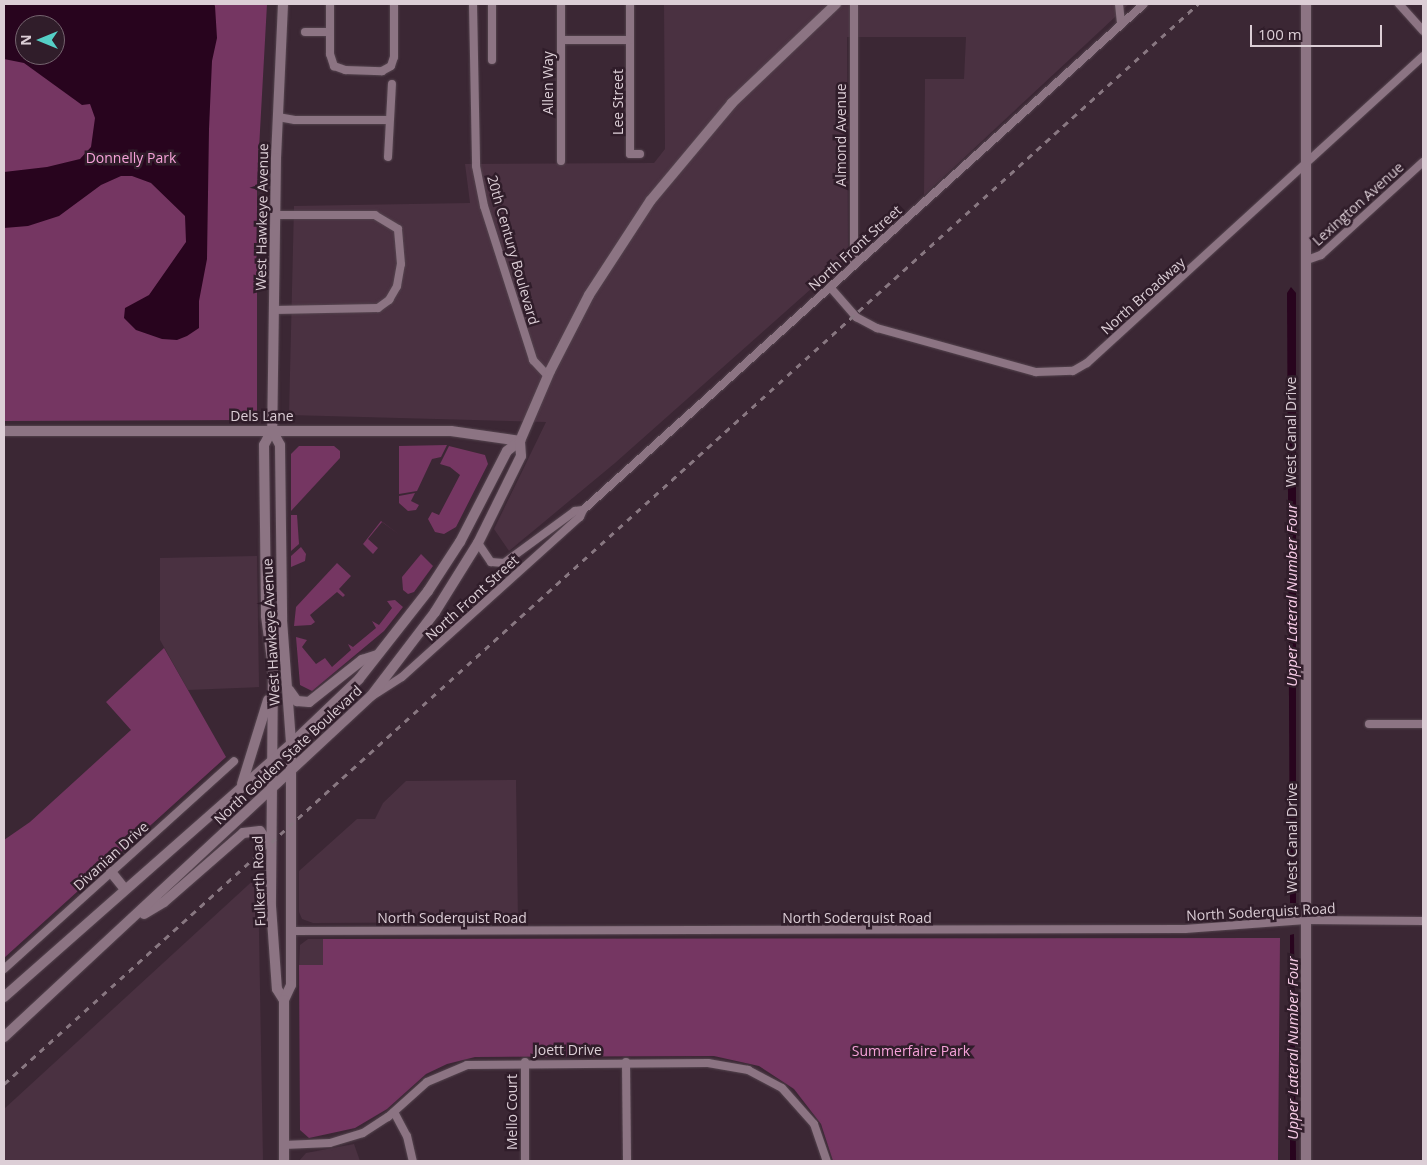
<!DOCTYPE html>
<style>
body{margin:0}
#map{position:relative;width:1427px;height:1165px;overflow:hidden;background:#3b2734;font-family:"Open Sans",sans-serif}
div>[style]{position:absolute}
.built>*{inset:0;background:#4a3141}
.green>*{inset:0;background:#753662}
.water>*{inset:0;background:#28041e}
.roads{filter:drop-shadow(0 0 1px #55454f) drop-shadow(0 0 1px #55454f)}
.street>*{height:8px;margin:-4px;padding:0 4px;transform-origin:4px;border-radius:4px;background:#8c7483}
.secondary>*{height:10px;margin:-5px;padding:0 5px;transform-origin:5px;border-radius:5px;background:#8c7483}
.rail>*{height:2.5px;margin-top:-1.25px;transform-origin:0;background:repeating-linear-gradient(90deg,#887781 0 6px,transparent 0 12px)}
span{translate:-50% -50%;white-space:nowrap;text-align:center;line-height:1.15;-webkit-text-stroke:5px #301d2a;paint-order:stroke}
.street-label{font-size:14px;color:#dcced6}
.park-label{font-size:14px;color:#f6a2d9}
.water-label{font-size:15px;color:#f6cbe6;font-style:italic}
.frame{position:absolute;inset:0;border:5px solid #dcced6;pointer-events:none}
.north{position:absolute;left:15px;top:15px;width:50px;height:50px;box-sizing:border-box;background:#301d2a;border:1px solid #75646f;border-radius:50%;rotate:270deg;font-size:14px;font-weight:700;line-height:20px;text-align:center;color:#dcced6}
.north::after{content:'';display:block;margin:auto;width:18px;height:22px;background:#55cec6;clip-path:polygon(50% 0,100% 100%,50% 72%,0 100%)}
.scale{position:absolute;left:1250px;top:25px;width:132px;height:22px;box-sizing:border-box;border:2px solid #dcced6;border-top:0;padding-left:6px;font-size:15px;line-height:18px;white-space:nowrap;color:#dcced6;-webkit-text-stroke:4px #301d2a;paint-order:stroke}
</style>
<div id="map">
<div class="built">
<i style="clip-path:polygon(664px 4px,1129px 4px,924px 195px,925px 79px,964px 79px,966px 37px,847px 37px,848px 256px,615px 463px,509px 551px,494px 529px,546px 422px,289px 415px,294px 206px,470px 203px,465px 164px,654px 163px,665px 149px)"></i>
<i style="clip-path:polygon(257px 556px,259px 687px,188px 690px,160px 640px,160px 558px)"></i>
<i style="clip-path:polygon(516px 780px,518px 922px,313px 923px,302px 919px,299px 912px,299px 871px,357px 819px,375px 819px,383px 803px,406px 781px)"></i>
<i style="clip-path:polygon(258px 876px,263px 1161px,4px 1161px,4px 1109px)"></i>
<i style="clip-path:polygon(308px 939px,323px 939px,323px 965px,299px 965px,300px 945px)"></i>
<i style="clip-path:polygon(354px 1144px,360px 1161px,299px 1161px,306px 1153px)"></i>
</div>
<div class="green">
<i style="clip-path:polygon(evenodd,4px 4px,267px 4px,257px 185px,257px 412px,252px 420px,4px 421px,4px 4px,25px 25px,55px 25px,55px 55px,25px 55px,25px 25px)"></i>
<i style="clip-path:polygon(447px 445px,441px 457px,432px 459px,417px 491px,399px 494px,399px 446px)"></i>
<i style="clip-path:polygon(299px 446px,334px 446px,340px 451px,340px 458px,291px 511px,291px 454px)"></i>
<i style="clip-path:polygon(449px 446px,485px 455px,488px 464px,456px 527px,444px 534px,435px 532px,428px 519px,432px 512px,439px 515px,460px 475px,450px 467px,440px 464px)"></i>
<i style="clip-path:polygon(415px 493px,411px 501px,419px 505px,416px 510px,408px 511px,399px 503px,399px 496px)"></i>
<i style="clip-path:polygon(291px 515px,297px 515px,299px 544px,291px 551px)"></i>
<i style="clip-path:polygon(381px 521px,400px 535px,382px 522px,368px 539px,378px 548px,373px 554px,363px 544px)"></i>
<i style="clip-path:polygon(301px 547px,306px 554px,305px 561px,291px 567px,291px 556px)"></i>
<i style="clip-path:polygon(421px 554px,433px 566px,414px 592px,408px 594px,403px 590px,402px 577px)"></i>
<i style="clip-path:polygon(337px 563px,351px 576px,339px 589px,345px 595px,343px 597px,337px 592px,310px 615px,315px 622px,311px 625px,294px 626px,296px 607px)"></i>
<i style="clip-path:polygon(395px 600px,403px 607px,384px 631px,312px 691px,300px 685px,296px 637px,307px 640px,302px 647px,316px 664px,325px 658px,332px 667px,351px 650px,348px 644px,353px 647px,376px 628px,372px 621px,379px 625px,392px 608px,387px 601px)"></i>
<i style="clip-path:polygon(164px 648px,226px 757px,4px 958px,4px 840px,30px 822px,131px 730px,106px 702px)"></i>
<i style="clip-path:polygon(1280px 938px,1278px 1161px,833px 1161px,821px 1124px,794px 1089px,759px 1066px,714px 1056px,475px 1057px,447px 1064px,426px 1074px,387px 1109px,355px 1128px,309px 1138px,300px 1130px,299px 965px,323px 965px,323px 939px)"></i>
</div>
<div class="water">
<i style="clip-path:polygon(evenodd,4px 4px,214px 4px,215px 6px,217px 38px,212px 61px,209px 129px,207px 259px,199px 301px,199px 328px,187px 336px,177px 340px,162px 339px,136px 330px,124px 318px,125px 308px,149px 295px,186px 242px,185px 216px,151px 183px,132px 176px,121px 176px,101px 185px,59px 216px,28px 226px,4px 228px,4px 172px,47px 167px,80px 159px,91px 147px,95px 118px,90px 104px,82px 105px,24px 63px,4px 59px,4px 4px,25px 25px,55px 25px,55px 55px,25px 55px,25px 25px)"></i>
<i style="clip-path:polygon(1291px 287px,1296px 293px,1296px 903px,1290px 903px,1287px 293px)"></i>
<i style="clip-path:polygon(1294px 934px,1296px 1161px,1290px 1161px,1290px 935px)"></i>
</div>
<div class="roads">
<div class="street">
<i style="left:330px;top:4px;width:50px;rotate:90deg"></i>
<i style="left:330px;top:54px;width:13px;rotate:72deg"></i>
<i style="left:334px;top:66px;width:12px;rotate:20deg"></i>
<i style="left:345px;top:70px;width:37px;rotate:2deg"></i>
<i style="left:382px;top:71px;width:10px;rotate:-29deg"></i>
<i style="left:391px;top:66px;width:9px;rotate:-72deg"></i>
<i style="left:394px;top:57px;width:53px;rotate:-90deg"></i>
<i style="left:473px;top:4px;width:162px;rotate:88.9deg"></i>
<i style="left:476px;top:166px;width:41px;rotate:78.7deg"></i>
<i style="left:484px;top:206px;width:162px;rotate:72.3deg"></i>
<i style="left:533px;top:360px;width:22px;rotate:47deg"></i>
<i style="left:492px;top:4px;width:56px;rotate:90deg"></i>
<i style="left:630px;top:4px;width:150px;rotate:90deg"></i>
<i style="left:630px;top:154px;width:10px"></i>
<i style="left:1119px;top:4px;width:20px;rotate:84deg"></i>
<i style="left:1399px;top:4px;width:36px;rotate:48deg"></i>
<i style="left:305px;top:32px;width:25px"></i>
<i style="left:561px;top:40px;width:69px"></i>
<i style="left:278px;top:117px;width:17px;rotate:10deg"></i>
<i style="left:295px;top:120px;width:94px"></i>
<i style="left:388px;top:157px;width:73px;rotate:-86.9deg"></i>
<i style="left:561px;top:161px;width:157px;rotate:-90deg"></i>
<i style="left:1307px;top:260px;width:15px;rotate:-20deg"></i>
<i style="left:1321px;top:255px;width:138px;rotate:-42.4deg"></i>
<i style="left:854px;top:265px;width:261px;rotate:-90deg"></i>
<i style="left:830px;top:287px;width:40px;rotate:49deg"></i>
<i style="left:856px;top:317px;width:24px;rotate:28deg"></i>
<i style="left:877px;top:328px;width:165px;rotate:15.5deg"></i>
<i style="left:1036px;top:372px;width:37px;rotate:-2deg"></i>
<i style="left:1073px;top:371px;width:16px;rotate:-30deg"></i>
<i style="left:1087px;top:363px;width:455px;rotate:-42.4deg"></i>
<i style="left:274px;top:310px;width:104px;rotate:-1.1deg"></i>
<i style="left:378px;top:308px;width:14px;rotate:-36deg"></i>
<i style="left:389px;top:300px;width:16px;rotate:-60deg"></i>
<i style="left:397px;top:286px;width:22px;rotate:-80deg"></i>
<i style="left:401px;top:264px;width:35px;rotate:-95deg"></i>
<i style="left:398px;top:229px;width:27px;rotate:-149deg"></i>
<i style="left:375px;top:215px;width:99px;rotate:180deg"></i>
<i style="left:478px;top:543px;width:23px;rotate:56deg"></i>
<i style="left:491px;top:562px;width:13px;rotate:4deg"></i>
<i style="left:504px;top:563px;width:88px;rotate:-36.2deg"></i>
<i style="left:575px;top:511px;width:8px;rotate:-7deg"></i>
<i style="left:374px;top:695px;width:33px;rotate:-33deg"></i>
<i style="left:402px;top:677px;width:239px;rotate:-42deg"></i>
<i style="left:580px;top:517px;width:8px;rotate:-67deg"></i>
<i style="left:583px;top:510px;width:755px;rotate:-42.05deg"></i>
<i style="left:1369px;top:724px;width:54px"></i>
<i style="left:291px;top:931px;width:894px;rotate:-0.13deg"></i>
<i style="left:1185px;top:929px;width:121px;rotate:-4.3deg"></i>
<i style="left:1306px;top:920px;width:117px;rotate:0.5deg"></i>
<i style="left:4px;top:969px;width:310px;rotate:-42.1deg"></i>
<i style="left:626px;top:1062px;width:99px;rotate:89.4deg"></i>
<i style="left:394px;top:1112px;width:27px;rotate:62deg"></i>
<i style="left:407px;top:1136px;width:26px;rotate:77deg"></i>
<i style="left:284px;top:1145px;width:46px;rotate:-2.5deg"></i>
<i style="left:330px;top:1143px;width:34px;rotate:-17deg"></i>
<i style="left:363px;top:1133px;width:30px;rotate:-33deg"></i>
<i style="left:388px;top:1117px;width:52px;rotate:-41.9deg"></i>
<i style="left:427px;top:1082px;width:43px;rotate:-23deg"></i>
<i style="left:467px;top:1065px;width:241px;rotate:-0.5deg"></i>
<i style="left:708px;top:1063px;width:41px;rotate:9.9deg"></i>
<i style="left:748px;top:1070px;width:38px;rotate:28deg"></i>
<i style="left:782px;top:1088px;width:48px;rotate:48.4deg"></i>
<i style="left:814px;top:1124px;width:39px;rotate:71deg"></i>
<i style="left:525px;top:1161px;width:99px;rotate:-90deg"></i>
</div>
<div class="secondary">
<i style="left:283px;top:4px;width:154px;rotate:92.6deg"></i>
<i style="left:276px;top:158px;width:272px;rotate:90.8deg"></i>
<i style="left:272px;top:430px;width:17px;rotate:118deg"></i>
<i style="left:264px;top:445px;width:171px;rotate:89.3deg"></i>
<i style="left:266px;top:616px;width:52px;rotate:82.3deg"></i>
<i style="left:273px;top:668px;width:238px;rotate:90.5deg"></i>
<i style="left:271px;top:906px;width:83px;rotate:85.9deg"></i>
<i style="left:277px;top:989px;width:13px;rotate:58deg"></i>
<i style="left:272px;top:430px;width:17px;rotate:62deg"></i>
<i style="left:280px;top:445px;width:175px;rotate:89.3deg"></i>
<i style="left:282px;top:620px;width:124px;rotate:85.8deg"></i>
<i style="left:291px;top:744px;width:241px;rotate:90deg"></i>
<i style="left:291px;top:985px;width:17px;rotate:115deg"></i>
<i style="left:284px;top:1000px;width:161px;rotate:90deg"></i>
<i style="left:4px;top:431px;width:447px"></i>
<i style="left:451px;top:431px;width:70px;rotate:8.2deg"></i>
<i style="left:289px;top:690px;width:14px;rotate:54deg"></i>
<i style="left:297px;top:701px;width:12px;rotate:5deg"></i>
<i style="left:309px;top:702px;width:68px;rotate:-38.4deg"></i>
<i style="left:362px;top:660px;width:16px;rotate:-18deg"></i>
<i style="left:242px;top:784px;width:88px;rotate:-72.8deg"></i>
<i style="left:111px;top:872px;width:21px;rotate:51deg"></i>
<i style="left:144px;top:914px;width:23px;rotate:-31deg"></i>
<i style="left:164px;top:902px;width:105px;rotate:-41.1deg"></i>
<i style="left:243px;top:833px;width:17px;rotate:-7deg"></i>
<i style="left:260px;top:831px;width:16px;rotate:55deg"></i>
<i style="left:4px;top:997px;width:383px;rotate:-41.4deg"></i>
<i style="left:291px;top:744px;width:94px;rotate:-43.7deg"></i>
<i style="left:359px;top:679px;width:112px;rotate:-51.9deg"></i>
<i style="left:428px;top:591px;width:59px;rotate:-56.9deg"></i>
<i style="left:460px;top:542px;width:102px;rotate:-62.7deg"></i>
<i style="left:507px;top:451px;width:16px;rotate:-38deg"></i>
<i style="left:520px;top:441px;width:76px;rotate:-66.8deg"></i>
<i style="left:550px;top:371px;width:85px;rotate:-62.8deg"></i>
<i style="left:589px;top:295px;width:113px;rotate:-56.9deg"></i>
<i style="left:651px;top:200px;width:126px;rotate:-50.1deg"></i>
<i style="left:732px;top:103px;width:144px;rotate:-43.6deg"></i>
<i style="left:4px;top:1037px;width:501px;rotate:-42.9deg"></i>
<i style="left:371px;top:696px;width:106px;rotate:-52.7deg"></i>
<i style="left:435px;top:612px;width:81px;rotate:-58.1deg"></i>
<i style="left:478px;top:543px;width:97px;rotate:-63.7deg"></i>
<i style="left:521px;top:456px;width:15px;rotate:-94deg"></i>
<i style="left:1306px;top:1161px;width:1157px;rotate:-90deg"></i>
</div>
</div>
<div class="rail">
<i style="left:4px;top:1084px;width:1610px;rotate:-42.13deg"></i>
</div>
<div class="street-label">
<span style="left:548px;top:83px;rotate:-90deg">Allen Way</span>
<span style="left:618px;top:102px;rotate:-90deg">Lee Street</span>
<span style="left:841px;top:135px;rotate:-90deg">Almond Avenue</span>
<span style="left:1358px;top:204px;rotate:-42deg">Lexington Avenue</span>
<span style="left:262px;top:217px;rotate:-89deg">West Hawkeye Avenue</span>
<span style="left:855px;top:248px;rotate:-42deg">North Front Street</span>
<span style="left:513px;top:250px;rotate:74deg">20th Century Boulevard</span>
<span style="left:1143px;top:296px;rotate:-42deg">North Broadway</span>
<span style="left:262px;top:416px">Dels Lane</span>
<span style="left:1291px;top:432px;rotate:-90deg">West Canal Drive</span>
<span style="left:472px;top:598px;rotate:-42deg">North Front Street</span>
<span style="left:271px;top:632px;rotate:-93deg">West Hawkeye Avenue</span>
<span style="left:288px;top:755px;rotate:-43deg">North Golden State Boulevard</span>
<span style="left:1292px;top:838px;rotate:-90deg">West Canal Drive</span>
<span style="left:111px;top:856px;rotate:-42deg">Divanian Drive</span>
<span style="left:259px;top:881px;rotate:-92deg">Fulkerth Road</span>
<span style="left:1261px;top:912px;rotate:-3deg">North Soderquist Road</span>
<span style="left:452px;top:918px">North Soderquist Road</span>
<span style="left:857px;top:918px">North Soderquist Road</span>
<span style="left:568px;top:1050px">Joett Drive</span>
<span style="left:512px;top:1112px;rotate:-90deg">Mello Court</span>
</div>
<div class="park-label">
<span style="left:131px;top:158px">Donnelly Park</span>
<span style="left:911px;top:1051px">Summerfaire Park</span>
</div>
<div class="water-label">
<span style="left:1292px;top:595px;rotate:-90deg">Upper Lateral Number Four</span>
<span style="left:1293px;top:1048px;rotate:-90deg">Upper Lateral Number Four</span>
</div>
<div class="frame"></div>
<div class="north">N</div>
<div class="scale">100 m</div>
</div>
